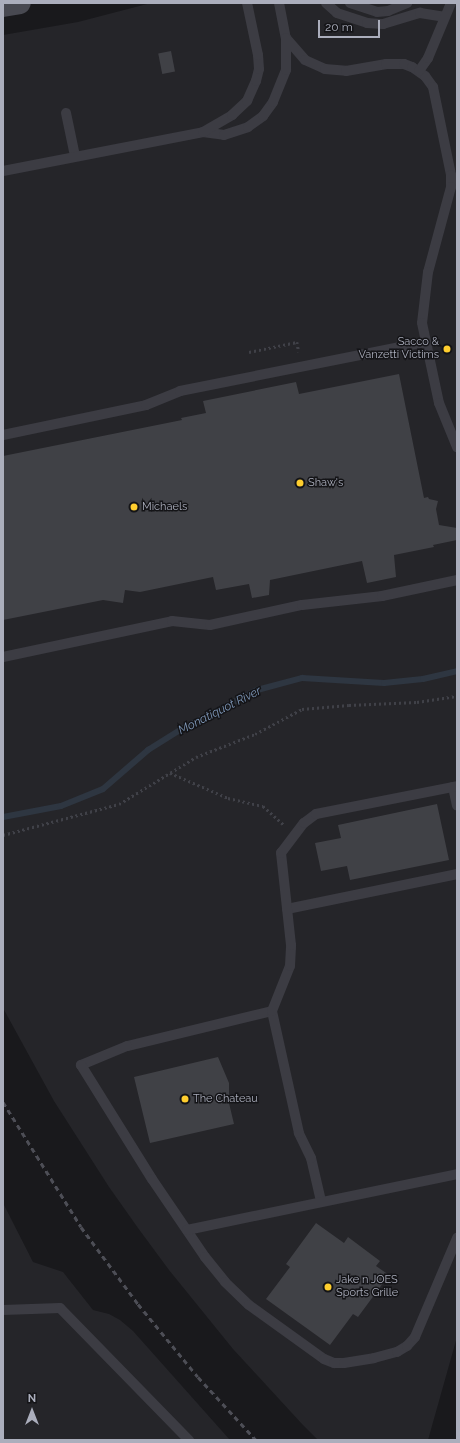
<!DOCTYPE html>
<style>
body{margin:0}
#map{position:relative;width:460px;height:1443px;overflow:hidden;background:#19191c;font-family:Raleway,sans-serif}
div>[style]{position:absolute}
.built>*{inset:0;background:#252529}
.stream>*{height:6px;margin:-3px;padding:0 3px;transform-origin:3px;border-radius:3px;background:#2e3641}
.building>*{inset:0;background:#404146;transform-origin:0 0}
.path>*{height:2.5px;margin-top:-1.25px;transform-origin:0;background:repeating-linear-gradient(90deg,#404148 0 2px,transparent 0 5px)}
.lane>*{height:10px;margin:-5px;padding:0 5px;transform-origin:5px;border-radius:5px;background:#3c3c43}
.secondary>*{height:22px;margin:-11px;padding:0 11px;transform-origin:11px;border-radius:11px;background:#484951}
.rail>*{height:3px;margin-top:-1.5px;transform-origin:0;background:repeating-linear-gradient(90deg,#4d4e56 0 5px,transparent 0 9px)}
.dots>*{width:11px;height:11px;translate:-50% -50%;box-sizing:border-box;border:2px solid #141417;border-radius:50%}
span{translate:-50% -50%;white-space:nowrap;text-align:center;line-height:1.15;-webkit-text-stroke:3px #141417;paint-order:stroke}
.poi-label{font-size:11px;color:#abaebc}
.right{translate:-100% -50%;text-align:right}
.left{translate:0 -50%;text-align:left}
.water-label{font-size:12px;color:#7f98b9;font-style:italic}
.frame{position:absolute;inset:0;border:4px solid #abaebc;pointer-events:none}
.north{position:absolute;left:12px;top:1391px;width:40px;height:40px;-webkit-text-stroke:3px #141417;paint-order:stroke;rotate:0deg;font-size:11px;font-weight:700;line-height:16px;text-align:center;color:#abaebc}
.north::after{content:'';display:block;margin:auto;width:14px;height:18px;background:#abaebc;clip-path:polygon(50% 0,100% 100%,50% 72%,0 100%)}
.scale{position:absolute;left:318px;top:20px;width:62px;height:18px;box-sizing:border-box;border:2px solid #abaebc;border-top:0;padding-left:5px;font-size:12px;line-height:14px;white-space:nowrap;color:#abaebc;-webkit-text-stroke:3px #141417;paint-order:stroke}
</style>
<div id="map">
<div class="built">
<i style="clip-path:polygon(151px 3px,457px 3px,457px 1337px,428px 1440px,318px 1440px,302px 1424px,233px 1349px,169px 1270px,138px 1228px,109px 1187px,54px 1101px,3px 1008px,3px 35px,78px 22px)"></i>
<i style="clip-path:polygon(3px 1203px,33px 1262px,63px 1272px,93px 1310px,109px 1314px,120px 1320px,133px 1331px,230px 1440px,3px 1440px)"></i>
</div>
<div class="stream">
<i style="left:3px;top:817px;width:59px;rotate:-10.7deg"></i>
<i style="left:61px;top:806px;width:45px;rotate:-22deg"></i>
<i style="left:103px;top:789px;width:60px;rotate:-40.9deg"></i>
<i style="left:148px;top:750px;width:40px;rotate:-32deg"></i>
<i style="left:182px;top:729px;width:85px;rotate:-27.5deg"></i>
<i style="left:257px;top:690px;width:47px;rotate:-14.9deg"></i>
<i style="left:302px;top:678px;width:82px;rotate:3.5deg"></i>
<i style="left:384px;top:683px;width:39px;rotate:-6deg"></i>
<i style="left:423px;top:679px;width:35px;rotate:-13deg"></i>
</div>
<div class="building">
<i style="left:171px;top:51px;width:21px;height:13px;rotate:79deg"></i>
<i style="clip-path:polygon(399px 374px,424px 498px,428px 497px,429px 499px,438px 501px,436px 509px,439px 525px,457px 528px,457px 540px,433px 545px,434px 547px,394px 555px,396px 577px,367px 583px,362px 561px,270px 580px,269px 595px,252px 598px,249px 584px,216px 590px,213px 577px,140px 592px,125px 590px,123px 603px,103px 600px,3px 620px,3px 456px,182px 420px,181px 418px,206px 413px,203px 401px,296px 382px,299px 394px)"></i>
<i style="clip-path:polygon(437px 804px,449px 860px,350px 880px,347px 866px,321px 871px,315px 843px,341px 838px,338px 825px)"></i>
<i style="clip-path:polygon(218px 1057px,229px 1083px,229px 1103px,234px 1124px,150px 1143px,134px 1077px)"></i>
<i style="clip-path:polygon(316px 1223px,344px 1243px,348px 1237px,380px 1261px,376px 1266px,389px 1275px,358px 1317px,353px 1314px,330px 1345px,266px 1299px,290px 1267px,286px 1264px)"></i>
</div>
<div class="path">
<i style="left:249px;top:352px;width:49px;rotate:-11.8deg"></i>
<i style="left:297px;top:342px;width:10px;rotate:79deg"></i>
<i style="left:170px;top:773px;width:63px;rotate:23.3deg"></i>
<i style="left:228px;top:798px;width:36px;rotate:13deg"></i>
<i style="left:263px;top:806px;width:28px;rotate:42deg"></i>
<i style="left:3px;top:835px;width:120px;rotate:-15deg"></i>
<i style="left:119px;top:804px;width:90px;rotate:-31.4deg"></i>
<i style="left:196px;top:757px;width:63px;rotate:-21.3deg"></i>
<i style="left:255px;top:734px;width:53px;rotate:-28deg"></i>
<i style="left:302px;top:709px;width:47px;rotate:-4.9deg"></i>
<i style="left:349px;top:705px;width:68px;rotate:-2.5deg"></i>
<i style="left:417px;top:702px;width:40px;rotate:-8.5deg"></i>
</div>
<div class="lane">
<i style="left:279px;top:3px;width:36px;rotate:79deg"></i>
<i style="left:286px;top:38px;width:29px;rotate:49deg"></i>
<i style="left:305px;top:60px;width:22px;rotate:24deg"></i>
<i style="left:325px;top:69px;width:21px;rotate:5deg"></i>
<i style="left:346px;top:71px;width:41px;rotate:-9.9deg"></i>
<i style="left:386px;top:64px;width:18px"></i>
<i style="left:404px;top:64px;width:9px;rotate:21deg"></i>
<i style="left:412px;top:67px;width:16px;rotate:35deg"></i>
<i style="left:425px;top:76px;width:14px;rotate:54deg"></i>
<i style="left:433px;top:87px;width:90px;rotate:78.4deg"></i>
<i style="left:451px;top:175px;width:12px;rotate:90deg"></i>
<i style="left:451px;top:187px;width:88px;rotate:105.1deg"></i>
<i style="left:428px;top:272px;width:51px;rotate:96.7deg"></i>
<i style="left:422px;top:323px;width:82px;rotate:78deg"></i>
<i style="left:439px;top:403px;width:48px;rotate:67.8deg"></i>
<i style="left:326px;top:3px;width:15px;rotate:42deg"></i>
<i style="left:337px;top:13px;width:32px;rotate:18deg"></i>
<i style="left:367px;top:23px;width:16px;rotate:4deg"></i>
<i style="left:383px;top:24px;width:39px;rotate:-17deg"></i>
<i style="left:420px;top:13px;width:24px;rotate:9deg"></i>
<i style="left:350px;top:3px;width:28px;rotate:18deg"></i>
<i style="left:377px;top:12px;width:11px;rotate:-5deg"></i>
<i style="left:388px;top:11px;width:21px;rotate:-23deg"></i>
<i style="left:419px;top:71px;width:16px;rotate:-55deg"></i>
<i style="left:428px;top:58px;width:60px;rotate:-67.3deg"></i>
<i style="left:66px;top:113px;width:44px;rotate:78.2deg"></i>
<i style="left:203px;top:132px;width:21px;rotate:8deg"></i>
<i style="left:224px;top:135px;width:25px;rotate:-18deg"></i>
<i style="left:248px;top:127px;width:19px;rotate:-36deg"></i>
<i style="left:263px;top:116px;width:17px;rotate:-54deg"></i>
<i style="left:273px;top:102px;width:35px;rotate:-68deg"></i>
<i style="left:286px;top:70px;width:32px;rotate:-90deg"></i>
<i style="left:3px;top:171px;width:204px;rotate:-11deg"></i>
<i style="left:203px;top:132px;width:34px;rotate:-30deg"></i>
<i style="left:232px;top:115px;width:21px;rotate:-43deg"></i>
<i style="left:247px;top:101px;width:22px;rotate:-66deg"></i>
<i style="left:256px;top:81px;width:12px;rotate:-76deg"></i>
<i style="left:259px;top:69px;width:14px;rotate:-94deg"></i>
<i style="left:258px;top:55px;width:53px;rotate:-101.9deg"></i>
<i style="left:3px;top:435px;width:146px;rotate:-11.8deg"></i>
<i style="left:146px;top:405px;width:37px;rotate:-22deg"></i>
<i style="left:180px;top:391px;width:250px;rotate:-11.3deg"></i>
<i style="left:3px;top:657px;width:173px;rotate:-12deg"></i>
<i style="left:172px;top:621px;width:38px;rotate:6deg"></i>
<i style="left:210px;top:625px;width:94px;rotate:-12.3deg"></i>
<i style="left:302px;top:605px;width:81px;rotate:-6.4deg"></i>
<i style="left:382px;top:596px;width:77px;rotate:-12deg"></i>
<i style="left:453px;top:787px;width:19px;rotate:78deg"></i>
<i style="left:287px;top:909px;width:174px;rotate:-11.6deg"></i>
<i style="left:272px;top:1011px;width:149px;rotate:166.4deg"></i>
<i style="left:127px;top:1046px;width:50px;rotate:157.6deg"></i>
<i style="left:81px;top:1065px;width:134px;rotate:58.1deg"></i>
<i style="left:152px;top:1179px;width:94px;rotate:55.8deg"></i>
<i style="left:205px;top:1257px;width:32px;rotate:51deg"></i>
<i style="left:225px;top:1282px;width:33px;rotate:44deg"></i>
<i style="left:249px;top:1305px;width:92px;rotate:35.8deg"></i>
<i style="left:324px;top:1359px;width:11px;rotate:22deg"></i>
<i style="left:334px;top:1363px;width:10px"></i>
<i style="left:344px;top:1363px;width:30px;rotate:-9deg"></i>
<i style="left:374px;top:1358px;width:24px;rotate:-15deg"></i>
<i style="left:397px;top:1352px;width:12px;rotate:-31deg"></i>
<i style="left:407px;top:1346px;width:12px;rotate:-48deg"></i>
<i style="left:415px;top:1337px;width:108px;rotate:-67deg"></i>
<i style="left:321px;top:1201px;width:44px;rotate:-103.1deg"></i>
<i style="left:311px;top:1158px;width:28px;rotate:-116deg"></i>
<i style="left:299px;top:1133px;width:125px;rotate:-102.5deg"></i>
<i style="left:272px;top:1011px;width:48px;rotate:-68.2deg"></i>
<i style="left:290px;top:966px;width:21px;rotate:-87deg"></i>
<i style="left:291px;top:945px;width:93px;rotate:-96.2deg"></i>
<i style="left:281px;top:853px;width:38px;rotate:-53deg"></i>
<i style="left:304px;top:823px;width:15px;rotate:-37deg"></i>
<i style="left:316px;top:814px;width:144px;rotate:-11.2deg"></i>
<i style="left:187px;top:1230px;width:276px;rotate:-11.7deg"></i>
<i style="left:3px;top:1310px;width:57px;rotate:-2deg"></i>
<i style="left:60px;top:1308px;width:185px;rotate:45.7deg"></i>
</div>
<div class="secondary">
<i style="left:3px;top:6px;width:17px;rotate:-10deg"></i>
</div>
<div class="rail">
<i style="left:3px;top:1102px;width:147px;rotate:58deg"></i>
<i style="left:81px;top:1227px;width:96px;rotate:53.5deg"></i>
<i style="left:138px;top:1304px;width:94px;rotate:50.6deg"></i>
<i style="left:198px;top:1377px;width:86px;rotate:47.4deg"></i>
</div>
<div class="dots">
<i style="left:447px;top:349px;background:#ffce2e"></i>
<i style="left:300px;top:483px;background:#ffce2e"></i>
<i style="left:134px;top:507px;background:#ffce2e"></i>
<i style="left:185px;top:1099px;background:#ffce2e"></i>
<i style="left:328px;top:1287px;background:#ffce2e"></i>
</div>
<div class="poi-label">
<span class="right" style="left:439px;top:349px">Sacco &amp;<br>Vanzetti Victims</span>
<span class="left" style="left:308px;top:483px">Shaw's</span>
<span class="left" style="left:142px;top:507px">Michaels</span>
<span class="left" style="left:193px;top:1099px">The Chateau</span>
<span class="left" style="left:336px;top:1287px">Jake n JOES<br>Sports Grille</span>
</div>
<div class="water-label">
<span style="left:220px;top:711px;rotate:-27deg">Monatiquot River</span>
</div>
<div class="frame"></div>
<div class="north">N</div>
<div class="scale">20 m</div>
</div>
